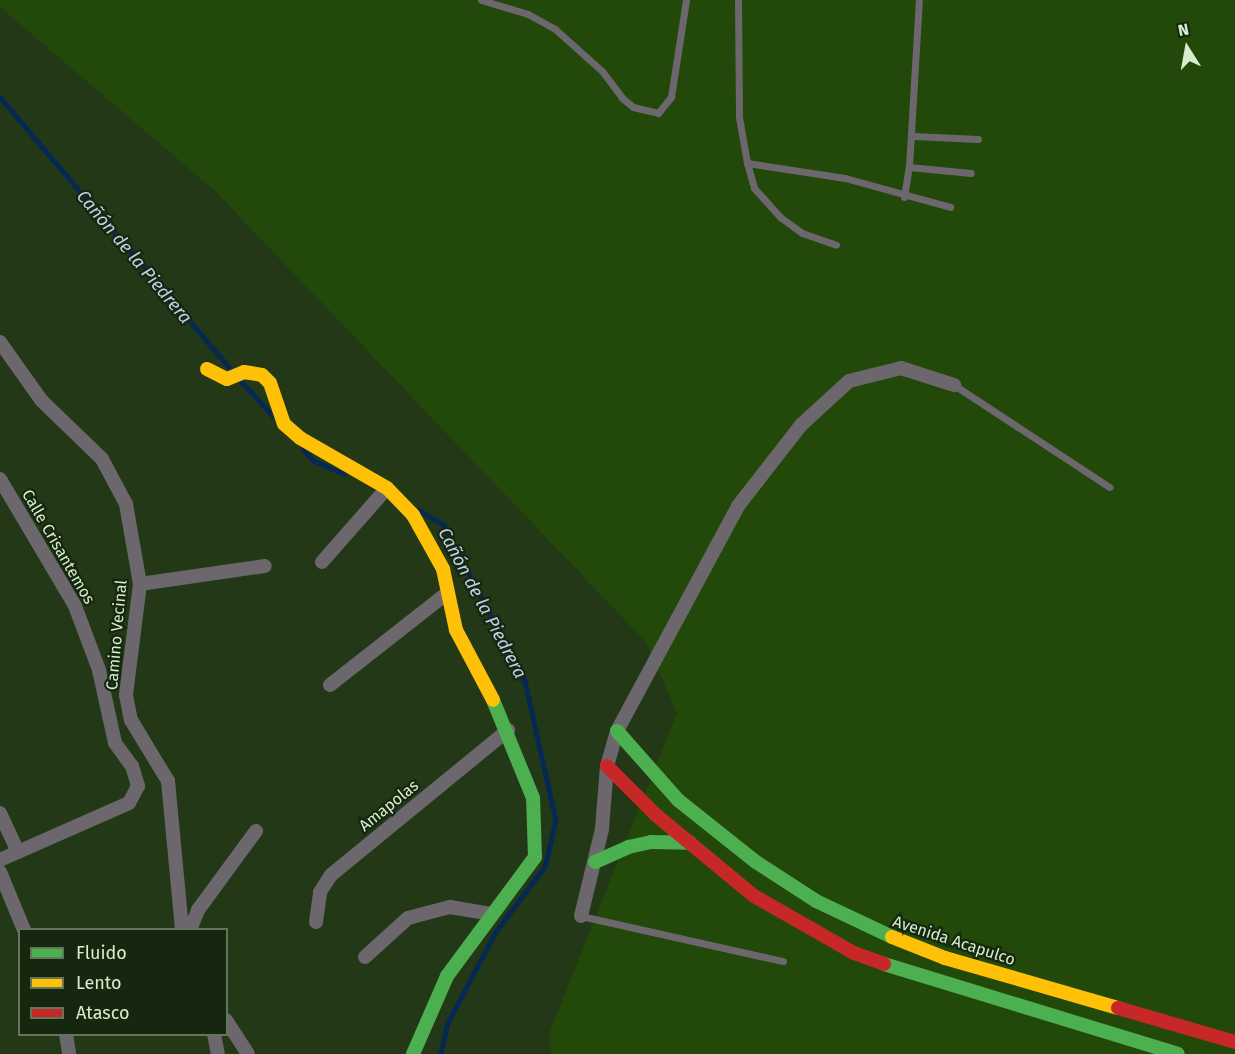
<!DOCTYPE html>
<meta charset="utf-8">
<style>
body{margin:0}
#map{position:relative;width:1235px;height:1054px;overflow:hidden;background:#233817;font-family:"Fira Sans",sans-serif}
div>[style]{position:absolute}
.built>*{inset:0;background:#22490a}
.stream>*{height:4.5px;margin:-2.25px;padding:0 2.25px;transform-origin:2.25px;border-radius:2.25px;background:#052953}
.lane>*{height:7px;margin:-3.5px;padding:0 3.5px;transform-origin:3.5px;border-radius:3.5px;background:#6c676c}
.street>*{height:14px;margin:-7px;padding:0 7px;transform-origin:7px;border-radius:7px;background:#6c676c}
.fast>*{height:14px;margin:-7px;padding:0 7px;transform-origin:7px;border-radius:7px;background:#4caf50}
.slow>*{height:14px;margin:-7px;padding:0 7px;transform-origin:7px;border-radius:7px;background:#ffc107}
.jam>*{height:14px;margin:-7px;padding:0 7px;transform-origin:7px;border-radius:7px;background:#c62828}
span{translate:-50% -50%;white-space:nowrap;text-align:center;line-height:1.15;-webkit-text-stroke:4.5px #16270f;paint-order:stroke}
.street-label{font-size:16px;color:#d7edce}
.water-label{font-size:18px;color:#bfd0e8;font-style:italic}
.legend{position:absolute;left:18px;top:928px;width:210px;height:108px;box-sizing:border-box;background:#16270f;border:2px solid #63765b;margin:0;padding:8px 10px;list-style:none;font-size:18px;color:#d7edce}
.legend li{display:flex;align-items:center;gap:12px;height:30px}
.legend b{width:30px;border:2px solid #63765b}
.north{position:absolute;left:1157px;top:18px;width:60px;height:60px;-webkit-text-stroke:4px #16270f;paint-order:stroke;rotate:349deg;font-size:16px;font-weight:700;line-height:24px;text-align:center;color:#d7edce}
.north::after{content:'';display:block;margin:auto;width:21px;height:27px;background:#d7edce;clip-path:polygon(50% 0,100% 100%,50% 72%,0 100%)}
</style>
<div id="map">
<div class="built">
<i style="clip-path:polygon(0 0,1235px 0,1235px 1054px,551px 1054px,549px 1034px,677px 713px,646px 642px,214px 190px,0 7px)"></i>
</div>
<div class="stream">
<i style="left:0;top:97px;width:360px;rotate:49.7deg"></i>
<i style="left:240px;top:380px;width:49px;rotate:47.5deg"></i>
<i style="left:303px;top:449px;width:16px;rotate:47deg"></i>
<i style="left:314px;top:461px;width:33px;rotate:23deg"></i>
<i style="left:419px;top:510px;width:29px;rotate:31deg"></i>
<i style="left:444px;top:525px;width:176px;rotate:62.6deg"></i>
<i style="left:525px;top:681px;width:143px;rotate:77.5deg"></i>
<i style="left:556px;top:821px;width:47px;rotate:103.4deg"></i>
<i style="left:545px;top:867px;width:81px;rotate:127deg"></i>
<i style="left:496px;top:932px;width:103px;rotate:117.8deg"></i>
<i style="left:448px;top:1023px;width:32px;rotate:103deg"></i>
</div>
<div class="lane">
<i style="left:481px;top:0;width:49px;rotate:16.6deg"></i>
<i style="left:528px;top:14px;width:31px;rotate:29deg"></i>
<i style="left:555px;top:29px;width:63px;rotate:41.8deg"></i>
<i style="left:602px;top:71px;width:34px;rotate:53deg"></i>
<i style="left:622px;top:98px;width:14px;rotate:39deg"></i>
<i style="left:633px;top:107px;width:26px;rotate:13deg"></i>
<i style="left:658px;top:113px;width:21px;rotate:-51deg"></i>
<i style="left:671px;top:97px;width:98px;rotate:-81.2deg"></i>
<i style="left:738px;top:0;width:117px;rotate:89.5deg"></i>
<i style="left:739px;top:117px;width:47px;rotate:80.1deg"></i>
<i style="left:747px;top:163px;width:99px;rotate:8.7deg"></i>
<i style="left:845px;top:178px;width:109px;rotate:15.4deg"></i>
<i style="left:913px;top:136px;width:65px;rotate:2.6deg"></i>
<i style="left:747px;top:163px;width:26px;rotate:74deg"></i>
<i style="left:754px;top:188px;width:39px;rotate:48deg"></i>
<i style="left:780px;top:217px;width:27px;rotate:36deg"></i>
<i style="left:802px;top:233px;width:36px;rotate:19deg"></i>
<i style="left:909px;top:167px;width:167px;rotate:-86.6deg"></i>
<i style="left:904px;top:197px;width:30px;rotate:-81deg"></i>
<i style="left:909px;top:167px;width:62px;rotate:5.5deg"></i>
<i style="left:954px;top:385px;width:186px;rotate:33.3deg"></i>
<i style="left:581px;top:916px;width:207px;rotate:12.6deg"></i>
</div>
<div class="street">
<i style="left:0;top:342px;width:72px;rotate:54.6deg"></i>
<i style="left:42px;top:401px;width:83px;rotate:44deg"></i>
<i style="left:102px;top:459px;width:51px;rotate:61.9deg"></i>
<i style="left:126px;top:504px;width:81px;rotate:80.1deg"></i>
<i style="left:140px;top:584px;width:112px;rotate:97.2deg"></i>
<i style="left:126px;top:695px;width:25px;rotate:79deg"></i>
<i style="left:131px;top:720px;width:71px;rotate:58.8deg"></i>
<i style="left:168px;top:781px;width:150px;rotate:84.6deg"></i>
<i style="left:0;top:479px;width:147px;rotate:59.4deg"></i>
<i style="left:75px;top:606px;width:68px;rotate:69.4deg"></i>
<i style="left:99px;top:670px;width:75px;rotate:77.6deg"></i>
<i style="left:115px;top:743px;width:29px;rotate:54deg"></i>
<i style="left:132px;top:766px;width:21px;rotate:73deg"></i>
<i style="left:138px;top:786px;width:19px;rotate:118deg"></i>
<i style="left:129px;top:803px;width:141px;rotate:156.2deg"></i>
<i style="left:322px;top:562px;width:98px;rotate:-48.7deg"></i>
<i style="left:140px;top:584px;width:126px;rotate:-8.2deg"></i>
<i style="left:330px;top:685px;width:147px;rotate:-38.1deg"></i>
<i style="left:0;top:813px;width:43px;rotate:65.2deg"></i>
<i style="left:0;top:872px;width:63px;rotate:67.5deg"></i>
<i style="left:581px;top:916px;width:89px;rotate:-76.4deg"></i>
<i style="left:602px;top:829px;width:63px;rotate:-85.5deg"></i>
<i style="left:607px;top:766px;width:36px;rotate:-74deg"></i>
<i style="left:617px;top:731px;width:255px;rotate:-61.7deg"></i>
<i style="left:738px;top:506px;width:103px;rotate:-52.1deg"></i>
<i style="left:801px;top:425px;width:65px;rotate:-42.5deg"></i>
<i style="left:849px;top:381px;width:54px;rotate:-14deg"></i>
<i style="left:901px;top:368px;width:56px;rotate:17.8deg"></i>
<i style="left:316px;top:922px;width:30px;rotate:-82deg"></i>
<i style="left:320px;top:892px;width:20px;rotate:-57deg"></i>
<i style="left:331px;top:875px;width:229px;rotate:-39.3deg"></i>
<i style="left:190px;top:930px;width:22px;rotate:-68deg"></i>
<i style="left:198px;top:910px;width:98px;rotate:-53.7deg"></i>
<i style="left:365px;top:957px;width:58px;rotate:-42.2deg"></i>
<i style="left:408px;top:918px;width:43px;rotate:-14.7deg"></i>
<i style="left:450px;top:907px;width:43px;rotate:9.5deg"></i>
<i style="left:226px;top:1020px;width:40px;rotate:57.1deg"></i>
<i style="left:66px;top:1034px;width:20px;rotate:81deg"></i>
<i style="left:214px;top:1034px;width:20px;rotate:79deg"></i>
</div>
<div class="fast">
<i style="left:617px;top:731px;width:92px;rotate:48.5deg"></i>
<i style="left:678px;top:800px;width:100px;rotate:38.5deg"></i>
<i style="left:756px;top:862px;width:72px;rotate:33deg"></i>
<i style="left:816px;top:901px;width:84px;rotate:25.3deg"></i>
<i style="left:595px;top:862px;width:36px;rotate:-24deg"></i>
<i style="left:628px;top:847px;width:24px;rotate:-12deg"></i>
<i style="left:651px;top:842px;width:39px;rotate:1deg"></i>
<i style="left:884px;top:964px;width:307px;rotate:17deg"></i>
<i style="left:413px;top:1054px;width:85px;rotate:-66.4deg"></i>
<i style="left:447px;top:976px;width:148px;rotate:-53.5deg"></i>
<i style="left:535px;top:857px;width:59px;rotate:-91.9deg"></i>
<i style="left:533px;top:798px;width:106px;rotate:-112.2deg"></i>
</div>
<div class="slow">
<i style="left:207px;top:369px;width:22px;rotate:27deg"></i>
<i style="left:227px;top:379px;width:18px;rotate:-22deg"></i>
<i style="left:244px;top:372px;width:18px;rotate:9deg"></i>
<i style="left:262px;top:375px;width:11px;rotate:45deg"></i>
<i style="left:270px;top:383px;width:43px;rotate:71.1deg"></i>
<i style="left:284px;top:424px;width:21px;rotate:41deg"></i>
<i style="left:300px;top:438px;width:100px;rotate:29.9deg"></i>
<i style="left:387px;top:488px;width:37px;rotate:46deg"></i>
<i style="left:413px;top:515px;width:62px;rotate:60.9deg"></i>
<i style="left:443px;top:569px;width:62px;rotate:78deg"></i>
<i style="left:456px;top:630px;width:79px;rotate:62.1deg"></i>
<i style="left:892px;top:937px;width:57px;rotate:21.6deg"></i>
<i style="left:945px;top:958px;width:180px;rotate:16.1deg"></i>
</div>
<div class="jam">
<i style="left:607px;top:766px;width:69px;rotate:45deg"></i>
<i style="left:656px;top:815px;width:127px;rotate:39.6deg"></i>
<i style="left:754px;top:896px;width:115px;rotate:29.7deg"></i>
<i style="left:854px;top:953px;width:32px;rotate:20deg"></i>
<i style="left:1118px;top:1008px;width:122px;rotate:16.2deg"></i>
</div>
<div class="street-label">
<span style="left:58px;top:547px;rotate:60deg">Calle Crisantemos</span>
<span style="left:117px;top:635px;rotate:-85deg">Camino Vecinal</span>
<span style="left:389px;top:806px;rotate:-39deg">Amapolas</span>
<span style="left:954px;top:941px;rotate:18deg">Avenida Acapulco</span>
</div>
<div class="water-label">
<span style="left:134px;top:257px;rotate:50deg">Cañón de la Piedrera</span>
<span style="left:482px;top:603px;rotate:62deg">Cañón de la Piedrera</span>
</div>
<ul class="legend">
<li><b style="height:8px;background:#4caf50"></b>Fluido</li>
<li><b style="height:8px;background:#ffc107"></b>Lento</li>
<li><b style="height:8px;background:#c62828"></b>Atasco</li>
</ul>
<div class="north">N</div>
</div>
